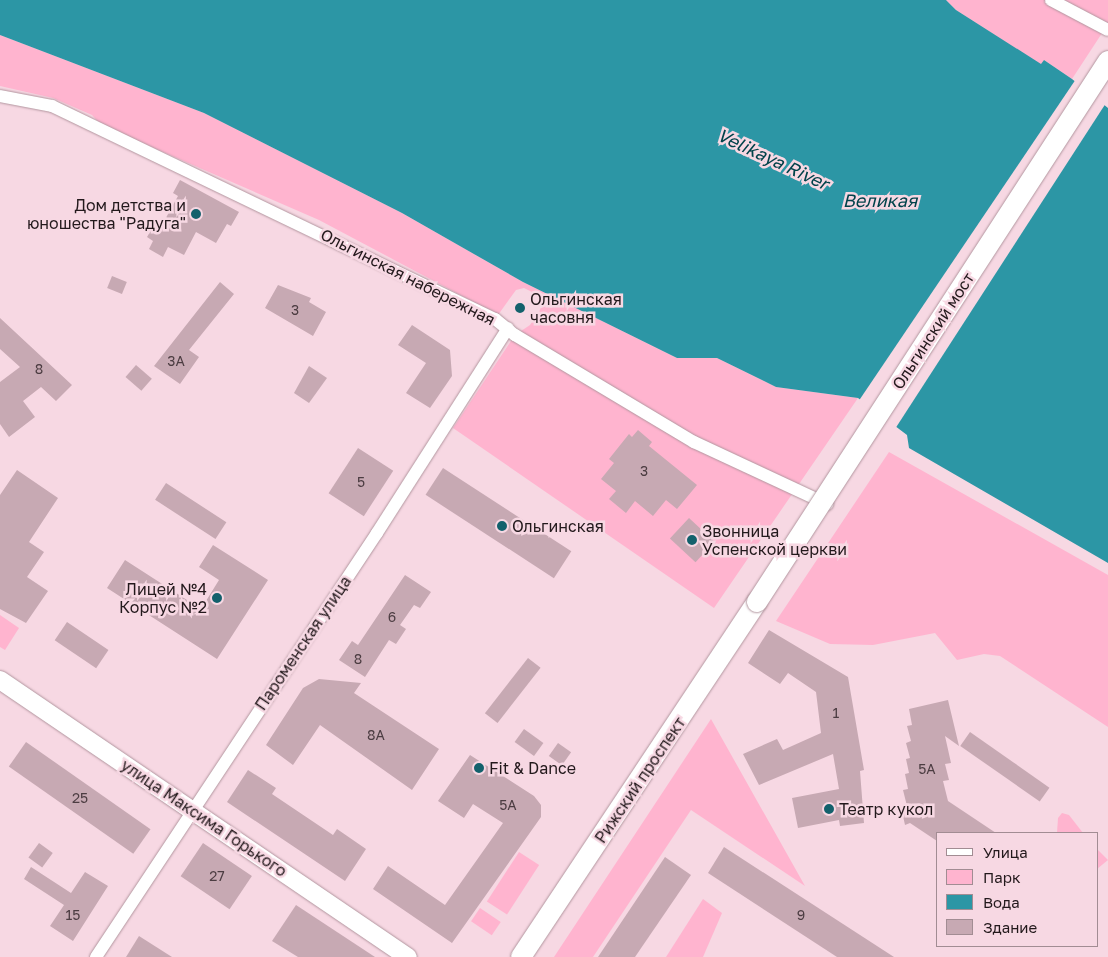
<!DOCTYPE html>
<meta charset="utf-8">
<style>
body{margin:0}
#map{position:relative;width:1108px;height:957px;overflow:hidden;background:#f7d8e3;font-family:"Golos Text",sans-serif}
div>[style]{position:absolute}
.green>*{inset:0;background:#ffb4cf;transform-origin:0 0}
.water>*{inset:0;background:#2c96a5}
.pier>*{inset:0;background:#f7d8e3}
.building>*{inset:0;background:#c7a9b3;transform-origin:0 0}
.roads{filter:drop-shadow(0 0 1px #b2969f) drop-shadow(0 0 1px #b2969f)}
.street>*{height:12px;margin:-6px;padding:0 6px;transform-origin:6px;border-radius:6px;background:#fff}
.secondary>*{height:18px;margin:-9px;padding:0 9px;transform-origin:9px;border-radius:9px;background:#fff}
.primary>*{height:20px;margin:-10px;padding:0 10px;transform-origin:10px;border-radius:10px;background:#fff}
.bridges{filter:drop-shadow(0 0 1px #b2969f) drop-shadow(0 0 1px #b2969f)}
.primary-bridge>*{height:20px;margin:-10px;padding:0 10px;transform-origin:10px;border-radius:10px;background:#fff}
.dots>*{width:14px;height:14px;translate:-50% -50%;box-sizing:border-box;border:2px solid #f7d8e3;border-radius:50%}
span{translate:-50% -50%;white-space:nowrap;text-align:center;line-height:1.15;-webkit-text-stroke:5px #f7d8e3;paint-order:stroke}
.number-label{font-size:14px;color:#4c3d42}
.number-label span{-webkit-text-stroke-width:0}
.poi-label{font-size:16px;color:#23191c}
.right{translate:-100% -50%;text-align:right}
.left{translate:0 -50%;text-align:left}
.street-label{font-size:16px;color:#23191c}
.water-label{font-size:18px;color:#01424a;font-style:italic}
.legend{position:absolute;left:936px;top:832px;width:162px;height:115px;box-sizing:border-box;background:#f7d8e3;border:1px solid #a28c93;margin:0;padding:6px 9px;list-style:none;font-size:15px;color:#23191c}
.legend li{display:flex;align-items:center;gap:10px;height:25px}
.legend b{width:25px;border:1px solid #a28c93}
</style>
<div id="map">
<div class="green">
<i style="clip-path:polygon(946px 0,1108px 0,1108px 24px,1072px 79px,1044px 60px,1041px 65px,956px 10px)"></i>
<i style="clip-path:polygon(0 35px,204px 113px,402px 213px,523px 282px,677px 358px,717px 358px,776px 387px,858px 398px,714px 608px,453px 428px,515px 335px,530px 325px,540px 310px,541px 301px,536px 294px,524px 288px,516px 290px,498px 315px,319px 220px,101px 125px,92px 115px,53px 98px,0 86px)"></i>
<i style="clip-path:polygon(889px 452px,1108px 575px,1108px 727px,1000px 656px,984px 654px,957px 660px,935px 633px,873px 645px,830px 644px,776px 621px)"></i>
<i style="clip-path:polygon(0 615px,19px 628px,5px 650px,0 647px)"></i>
<i style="clip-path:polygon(711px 719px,805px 886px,691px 810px,593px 957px,554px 957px)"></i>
<i style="clip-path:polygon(1062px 813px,1069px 815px,1083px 833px,1057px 833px,1058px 818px)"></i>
<i style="clip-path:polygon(1097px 849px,1108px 860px,1097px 869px)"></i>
<i style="left:519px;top:852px;width:24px;height:59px;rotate:33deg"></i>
<i style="clip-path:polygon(703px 899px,722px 913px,703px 957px,666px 957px)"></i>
<i style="left:480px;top:908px;width:25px;height:16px;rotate:34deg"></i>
</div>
<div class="water">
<i style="clip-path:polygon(0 0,946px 0,956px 10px,1041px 64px,1044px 60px,1072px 79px,1108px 108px,1108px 563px,909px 448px,907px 435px,858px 398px,776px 387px,717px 358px,677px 358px,523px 282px,402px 213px,204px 113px,0 35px)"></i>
</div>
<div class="pier">
<i style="clip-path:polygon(1076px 79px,1106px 103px,895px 429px,858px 402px)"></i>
</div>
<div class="building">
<i style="clip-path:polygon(180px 180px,239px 212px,231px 226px,227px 224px,216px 243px,196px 232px,184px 255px,168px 247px,163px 257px,149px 249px,153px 241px,147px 237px,156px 222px,162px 225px,178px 196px,173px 193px)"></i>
<i style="left:112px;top:276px;width:16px;height:13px;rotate:22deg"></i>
<i style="clip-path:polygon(220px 282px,234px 294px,189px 350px,199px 357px,180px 384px,154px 366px)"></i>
<i style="clip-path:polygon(278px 285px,311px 298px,309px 302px,326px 312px,313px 336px,265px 308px)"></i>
<i style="clip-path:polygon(0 318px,72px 385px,56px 401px,41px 387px,23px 401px,35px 417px,9px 437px,0 424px,0 382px,20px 367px,0 349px)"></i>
<i style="clip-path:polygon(412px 325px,450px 350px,452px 376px,430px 408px,406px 393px,426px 363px,398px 345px)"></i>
<i style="left:136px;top:365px;width:21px;height:16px;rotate:41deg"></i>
<i style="clip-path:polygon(309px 366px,327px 378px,309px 403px,294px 393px)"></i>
<i style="clip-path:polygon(638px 430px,652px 442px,649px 446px,697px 485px,677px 509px,666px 500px,653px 516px,635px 501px,626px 513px,609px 499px,616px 491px,601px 479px,614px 463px,609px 459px,629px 434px,632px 437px)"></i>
<i style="left:358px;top:448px;width:42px;height:54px;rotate:33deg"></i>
<i style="left:443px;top:468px;width:153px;height:32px;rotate:33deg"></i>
<i style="clip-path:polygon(17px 470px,58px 498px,29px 542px,44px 552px,27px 577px,48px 591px,26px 623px,0 609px,0 495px)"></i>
<i style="left:166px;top:483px;width:72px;height:20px;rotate:33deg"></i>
<i style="left:689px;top:518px;width:35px;height:28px;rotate:43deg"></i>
<i style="clip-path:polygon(213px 545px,268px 580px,217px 659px,107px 588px,125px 560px,201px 609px,219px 580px,199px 567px)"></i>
<i style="clip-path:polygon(405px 575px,431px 592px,420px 608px,414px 605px,400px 625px,406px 629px,396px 644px,389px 640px,365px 677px,339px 660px,352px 641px,358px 645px)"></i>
<i style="left:67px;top:622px;width:50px;height:22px;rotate:34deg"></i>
<i style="clip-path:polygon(769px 630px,848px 677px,864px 770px,860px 771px,864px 823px,840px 826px,839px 820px,798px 828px,792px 798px,839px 789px,833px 754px,759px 785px,743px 754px,777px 739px,783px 750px,821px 733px,816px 692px,788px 673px,780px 684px,748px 663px)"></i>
<i style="left:528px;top:658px;width:16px;height:70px;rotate:38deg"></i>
<i style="clip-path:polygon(319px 679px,361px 683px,354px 693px,439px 749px,412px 790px,320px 725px,293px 765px,266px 745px,303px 688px)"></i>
<i style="clip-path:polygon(948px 700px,959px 746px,945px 736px,951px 763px,945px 764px,949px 780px,943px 781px,948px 801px,996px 833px,937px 833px,937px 841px,910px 823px,905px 825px,901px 807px,907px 806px,903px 790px,908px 789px,905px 774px,909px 773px,906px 759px,910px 758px,906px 743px,911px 741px,907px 726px,912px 725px,909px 709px)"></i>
<i style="left:524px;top:729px;width:24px;height:16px;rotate:36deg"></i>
<i style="left:970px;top:732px;width:97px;height:17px;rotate:35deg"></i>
<i style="left:26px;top:742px;width:152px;height:30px;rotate:35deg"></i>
<i style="left:558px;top:743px;width:16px;height:16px;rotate:35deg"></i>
<i style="clip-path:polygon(470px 755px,534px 796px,541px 805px,541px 817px,452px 943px,373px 889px,388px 866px,445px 905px,503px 823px,473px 804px,464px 818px,438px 801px)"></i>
<i style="clip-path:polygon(248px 770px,276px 788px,272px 794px,333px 835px,337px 829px,366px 849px,345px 881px,227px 802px)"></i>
<i style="left:39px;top:843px;width:17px;height:18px;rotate:36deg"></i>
<i style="left:203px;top:843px;width:59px;height:40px;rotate:34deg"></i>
<i style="clip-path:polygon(724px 847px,894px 957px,837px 957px,708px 873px)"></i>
<i style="clip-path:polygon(665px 857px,691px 875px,635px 957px,598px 957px)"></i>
<i style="clip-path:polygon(31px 867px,71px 893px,85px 872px,108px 886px,73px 941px,50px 926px,64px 905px,24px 879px)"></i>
<i style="clip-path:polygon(296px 905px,375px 957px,298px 957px,272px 941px)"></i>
<i style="clip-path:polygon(139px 936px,172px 957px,126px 957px)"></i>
</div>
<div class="roads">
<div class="street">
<i style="left:1051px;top:0;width:64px;rotate:27.8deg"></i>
<i style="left:0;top:96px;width:53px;rotate:10.9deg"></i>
<i style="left:52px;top:106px;width:492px;rotate:25.7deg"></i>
<i style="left:495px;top:319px;width:26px;rotate:39deg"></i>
<i style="left:515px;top:335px;width:209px;rotate:30.9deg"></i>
<i style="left:694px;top:442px;width:147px;rotate:25deg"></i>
<i style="left:96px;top:957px;width:509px;rotate:-56.47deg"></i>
<i style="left:377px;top:533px;width:243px;rotate:-57.4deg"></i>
</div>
<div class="secondary">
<i style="left:0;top:680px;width:493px;rotate:34.2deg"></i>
</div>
<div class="primary">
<i style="left:521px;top:957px;width:426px;rotate:-56.4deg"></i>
</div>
</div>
<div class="bridges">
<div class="primary-bridge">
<i style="left:757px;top:602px;width:645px;rotate:-57.02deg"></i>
</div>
</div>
<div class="dots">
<i style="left:196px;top:214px;background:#13616c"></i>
<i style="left:520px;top:308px;background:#13616c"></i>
<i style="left:502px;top:526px;background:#13616c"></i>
<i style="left:692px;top:540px;background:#13616c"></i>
<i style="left:217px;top:598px;background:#13616c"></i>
<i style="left:479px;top:768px;background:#13616c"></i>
<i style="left:829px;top:809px;background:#13616c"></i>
</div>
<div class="number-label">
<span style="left:295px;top:310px">3</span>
<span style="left:176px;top:361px">3А</span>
<span style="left:39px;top:369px">8</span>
<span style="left:644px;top:471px">3</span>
<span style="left:361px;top:482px">5</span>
<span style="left:392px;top:617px">6</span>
<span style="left:358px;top:659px">8</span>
<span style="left:836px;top:713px">1</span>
<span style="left:376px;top:735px">8А</span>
<span style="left:927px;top:769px">5А</span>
<span style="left:80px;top:798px">25</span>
<span style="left:508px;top:805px">5А</span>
<span style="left:217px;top:876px">27</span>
<span style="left:73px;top:915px">15</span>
<span style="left:801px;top:915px">9</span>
</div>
<div class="poi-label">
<span class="right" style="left:186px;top:214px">Дом детства и<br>юношества "Радуга"</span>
<span class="left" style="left:530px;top:308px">Ольгинская<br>часовня</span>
<span class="left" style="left:512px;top:526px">Ольгинская</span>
<span class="left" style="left:702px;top:540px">Звонница<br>Успенской церкви</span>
<span class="right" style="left:207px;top:598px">Лицей №4<br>Корпус №2</span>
<span class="left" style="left:489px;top:768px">Fit &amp; Dance</span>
<span class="left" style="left:839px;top:809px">Театр кукол</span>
</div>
<div class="street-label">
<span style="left:408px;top:277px;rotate:27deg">Ольгинская набережная</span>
<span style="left:933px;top:331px;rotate:-57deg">Ольгинский мост</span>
<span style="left:303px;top:643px;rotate:-56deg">Пароменская улица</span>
<span style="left:640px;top:780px;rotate:-56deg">Рижский проспект</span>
<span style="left:204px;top:818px;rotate:34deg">улица Максима Горького</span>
</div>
<div class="water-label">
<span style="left:773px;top:159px;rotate:25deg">Velikaya River</span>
<span style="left:880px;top:200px">Великая</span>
</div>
<ul class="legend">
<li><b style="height:6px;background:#fff"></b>Улица</li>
<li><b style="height:14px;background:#ffb4cf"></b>Парк</li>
<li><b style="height:14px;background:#2c96a5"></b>Вода</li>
<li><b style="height:14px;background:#c7a9b3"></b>Здание</li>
</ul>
</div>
